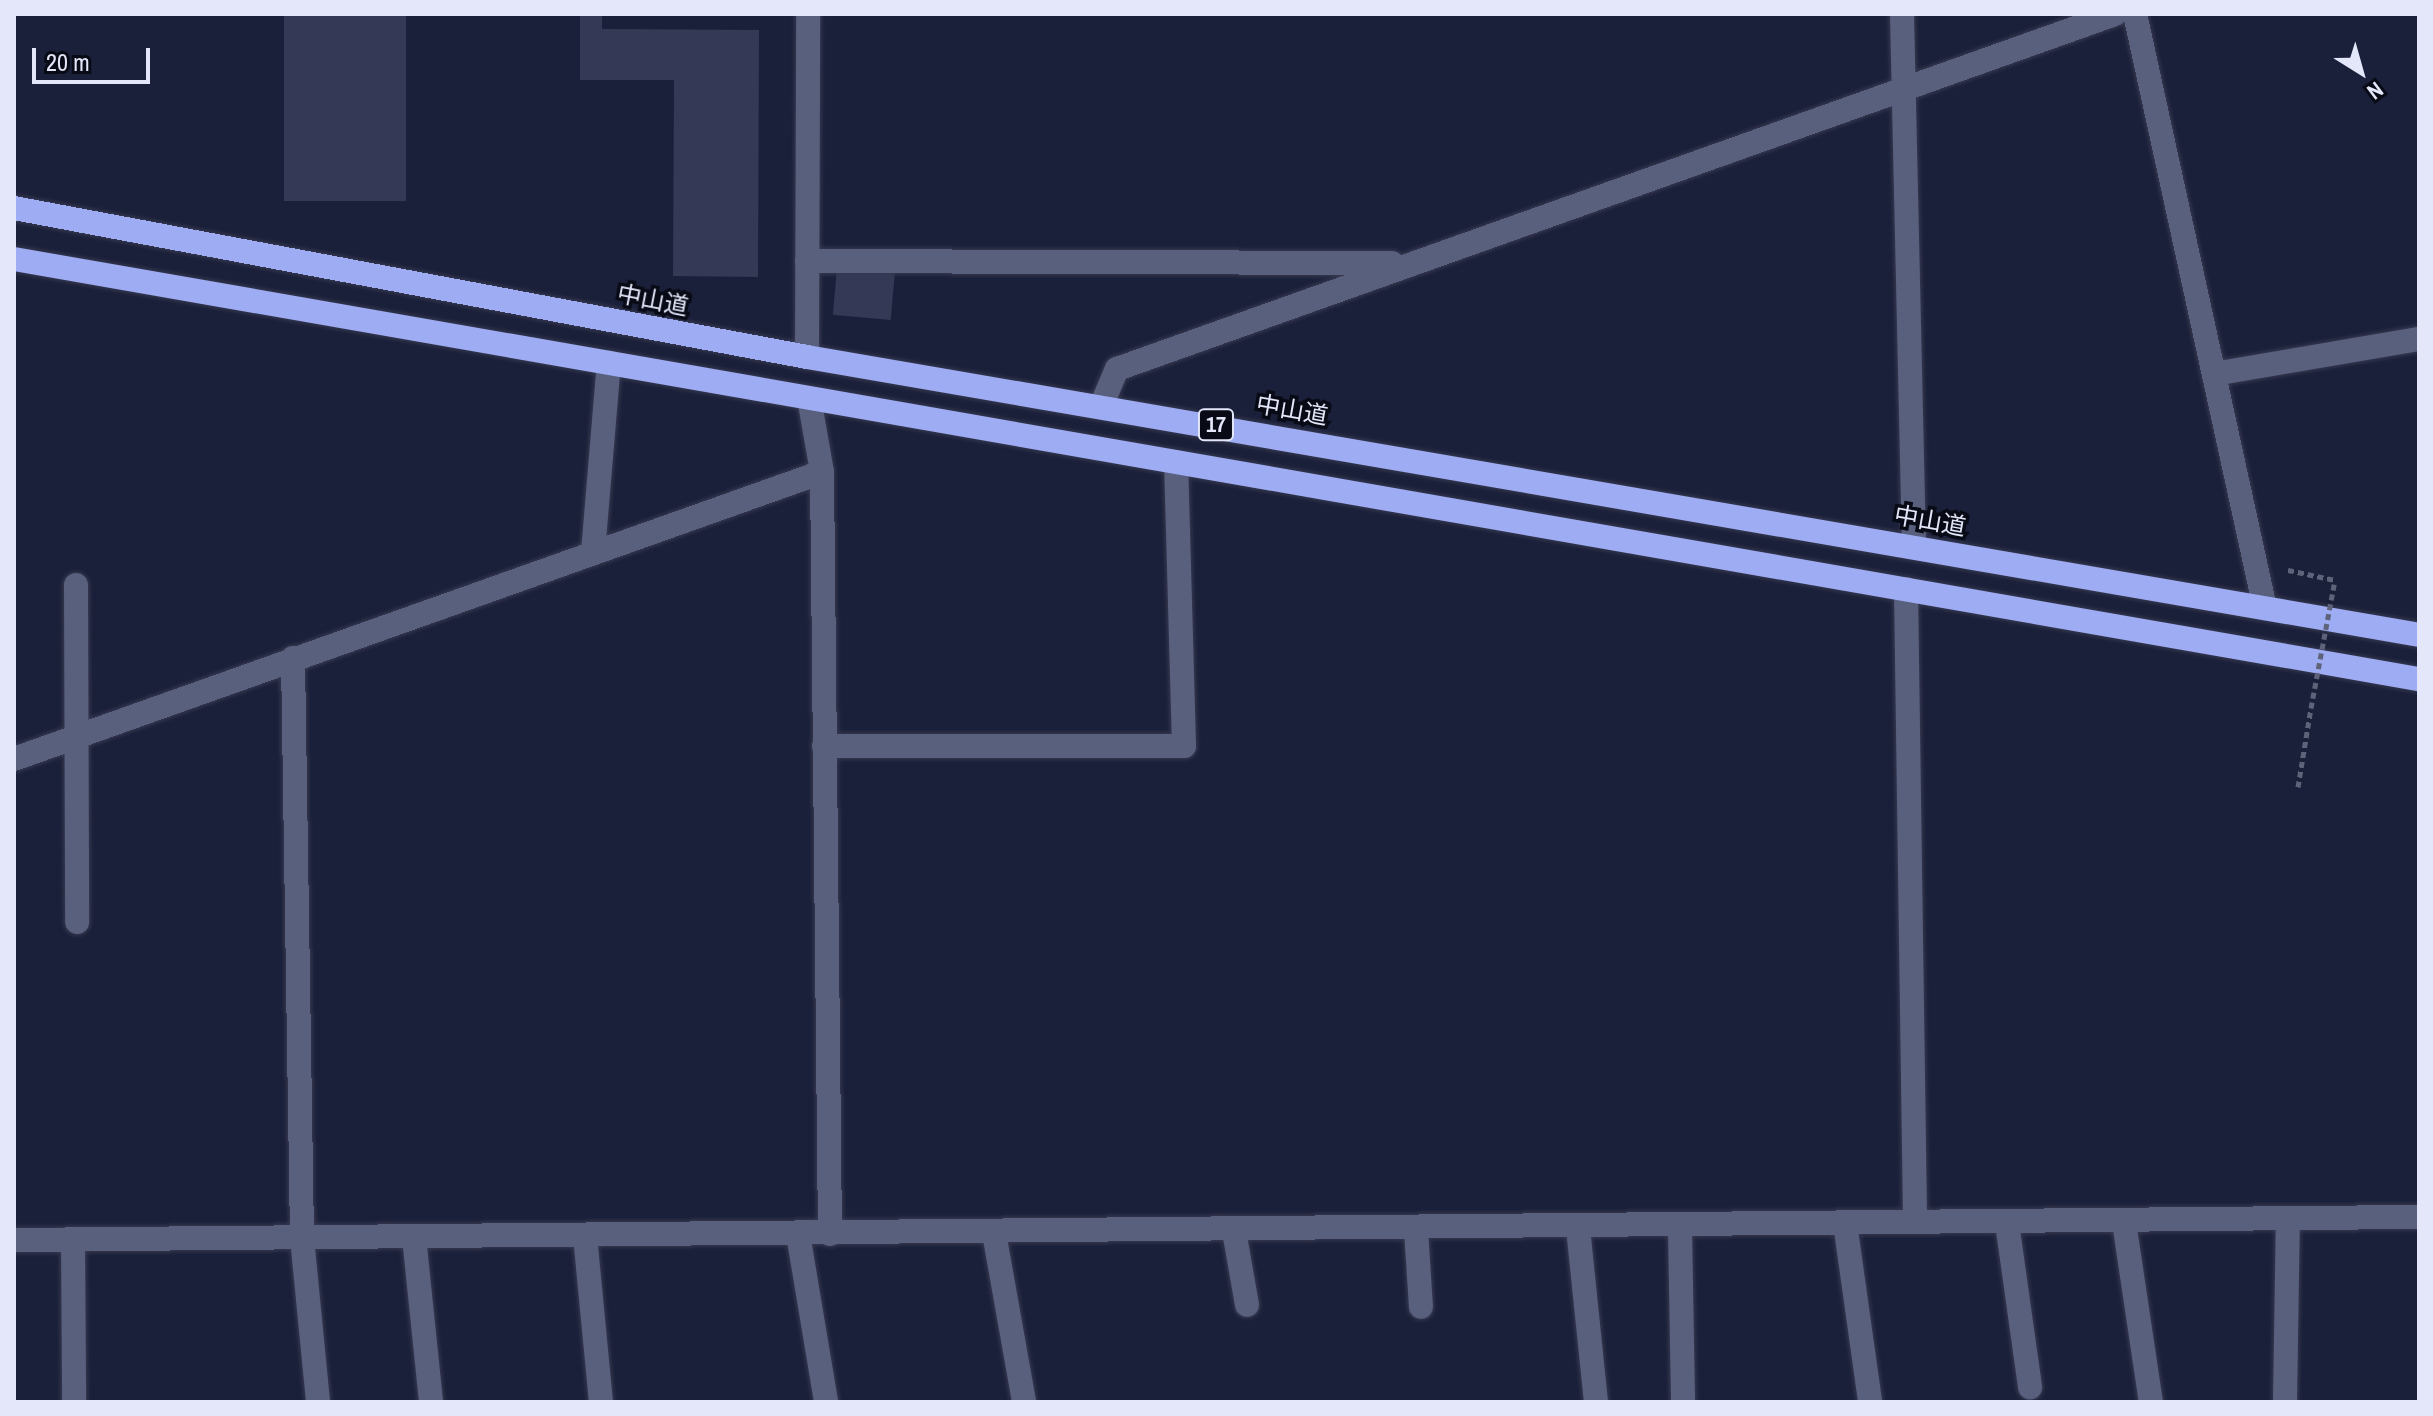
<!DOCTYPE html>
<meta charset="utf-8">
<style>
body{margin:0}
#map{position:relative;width:2433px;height:1416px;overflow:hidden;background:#1b203a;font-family:"Archivo Narrow","Noto Sans JP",sans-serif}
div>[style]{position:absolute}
.building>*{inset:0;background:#343a56;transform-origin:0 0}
.path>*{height:5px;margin-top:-2.5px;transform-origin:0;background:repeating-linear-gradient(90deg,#5e637a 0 6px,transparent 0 10px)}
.roads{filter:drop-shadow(0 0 2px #373950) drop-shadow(0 0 2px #373950)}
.minor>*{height:24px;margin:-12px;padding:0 12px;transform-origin:12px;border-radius:12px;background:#59607e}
.highway>*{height:24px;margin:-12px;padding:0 12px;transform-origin:12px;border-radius:12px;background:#9dacf3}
.path-bridge>*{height:5px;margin-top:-2.5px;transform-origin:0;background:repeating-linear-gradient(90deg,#5e637a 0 6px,transparent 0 10px)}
span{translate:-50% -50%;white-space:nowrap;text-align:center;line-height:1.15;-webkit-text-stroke:7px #080a16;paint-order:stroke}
.shield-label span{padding:2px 6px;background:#080a16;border:2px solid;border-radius:6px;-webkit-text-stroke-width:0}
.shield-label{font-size:22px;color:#e3e7f9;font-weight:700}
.street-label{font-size:24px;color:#e3e7f9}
.frame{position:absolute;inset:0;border:16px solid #e3e7f9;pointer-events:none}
.north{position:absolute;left:2321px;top:32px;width:80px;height:80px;-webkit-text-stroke:6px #080a16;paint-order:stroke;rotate:143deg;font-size:22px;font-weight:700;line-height:32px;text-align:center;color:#e3e7f9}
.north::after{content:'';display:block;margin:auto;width:28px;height:36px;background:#e3e7f9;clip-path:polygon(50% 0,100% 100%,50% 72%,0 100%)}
.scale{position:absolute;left:32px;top:48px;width:118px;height:36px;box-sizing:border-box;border:4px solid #e3e7f9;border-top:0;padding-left:10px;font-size:24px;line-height:28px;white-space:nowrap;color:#e3e7f9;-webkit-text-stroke:6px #080a16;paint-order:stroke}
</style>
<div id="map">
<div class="building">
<i style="left:284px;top:14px;width:122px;height:187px"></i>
<i style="clip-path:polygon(580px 15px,602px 15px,602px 29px,759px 30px,758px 277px,673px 276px,674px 80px,580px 80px)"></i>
<i style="left:837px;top:268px;width:58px;height:47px;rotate:5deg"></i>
</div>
<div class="path">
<i style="left:2288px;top:570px;width:48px;rotate:12deg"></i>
<i style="left:2298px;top:787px;width:80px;rotate:-80.7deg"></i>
</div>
<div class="roads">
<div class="minor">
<i style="left:1902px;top:14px;width:532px;rotate:88.71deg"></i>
<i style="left:2135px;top:14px;width:608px;rotate:77.66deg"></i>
<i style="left:807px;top:261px;width:585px;rotate:0.2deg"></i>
<i style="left:807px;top:357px;width:343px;rotate:-89.8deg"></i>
<i style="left:2214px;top:374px;width:208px;rotate:-9.7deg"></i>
<i style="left:809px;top:398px;width:75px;rotate:80deg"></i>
<i style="left:822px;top:472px;width:762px;rotate:89.4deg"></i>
<i style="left:1102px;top:404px;width:38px;rotate:-67deg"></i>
<i style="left:1117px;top:369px;width:1059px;rotate:-19.58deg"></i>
<i style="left:593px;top:552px;width:190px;rotate:-85.2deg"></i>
<i style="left:76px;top:585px;width:337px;rotate:89.8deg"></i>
<i style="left:1906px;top:589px;width:631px;rotate:89.18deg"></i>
<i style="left:293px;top:658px;width:580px;rotate:89.11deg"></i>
<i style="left:302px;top:1238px;width:165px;rotate:84.4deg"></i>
<i style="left:824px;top:746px;width:360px"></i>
<i style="left:1184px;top:746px;width:284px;rotate:-91.6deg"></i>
<i style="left:14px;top:759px;width:857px;rotate:-19.55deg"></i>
<i style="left:2124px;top:1222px;width:182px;rotate:81.5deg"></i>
<i style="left:1845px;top:1223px;width:181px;rotate:82deg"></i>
<i style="left:2007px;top:1223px;width:166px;rotate:82deg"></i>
<i style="left:1578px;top:1228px;width:175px;rotate:84.1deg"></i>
<i style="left:1680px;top:1228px;width:174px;rotate:89deg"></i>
<i style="left:1416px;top:1230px;width:77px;rotate:86.3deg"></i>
<i style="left:1234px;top:1231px;width:75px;rotate:80deg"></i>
<i style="left:994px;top:1233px;width:172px;rotate:79.9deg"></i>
<i style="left:798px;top:1234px;width:170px;rotate:80.5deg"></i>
<i style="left:585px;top:1236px;width:167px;rotate:84.5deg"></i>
<i style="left:414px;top:1237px;width:166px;rotate:84.1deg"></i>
<i style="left:73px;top:1239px;width:163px;rotate:89.6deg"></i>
<i style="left:14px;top:1240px;width:2405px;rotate:-0.55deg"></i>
<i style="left:2285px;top:1402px;width:183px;rotate:-89.1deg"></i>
</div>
<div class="highway">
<i style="left:14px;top:208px;width:807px;rotate:10.64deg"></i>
<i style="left:807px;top:357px;width:1636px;rotate:9.78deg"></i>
<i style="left:14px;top:259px;width:2441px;rotate:9.91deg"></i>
</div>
</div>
<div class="path-bridge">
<i style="left:2311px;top:708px;width:130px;rotate:-79.4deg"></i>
</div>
<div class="shield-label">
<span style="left:1216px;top:425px">17</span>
</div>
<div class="street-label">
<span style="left:653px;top:300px;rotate:11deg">中山道</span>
<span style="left:1292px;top:410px;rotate:10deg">中山道</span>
<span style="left:1930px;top:521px;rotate:10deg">中山道</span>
</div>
<div class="frame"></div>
<div class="north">N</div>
<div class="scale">20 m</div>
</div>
